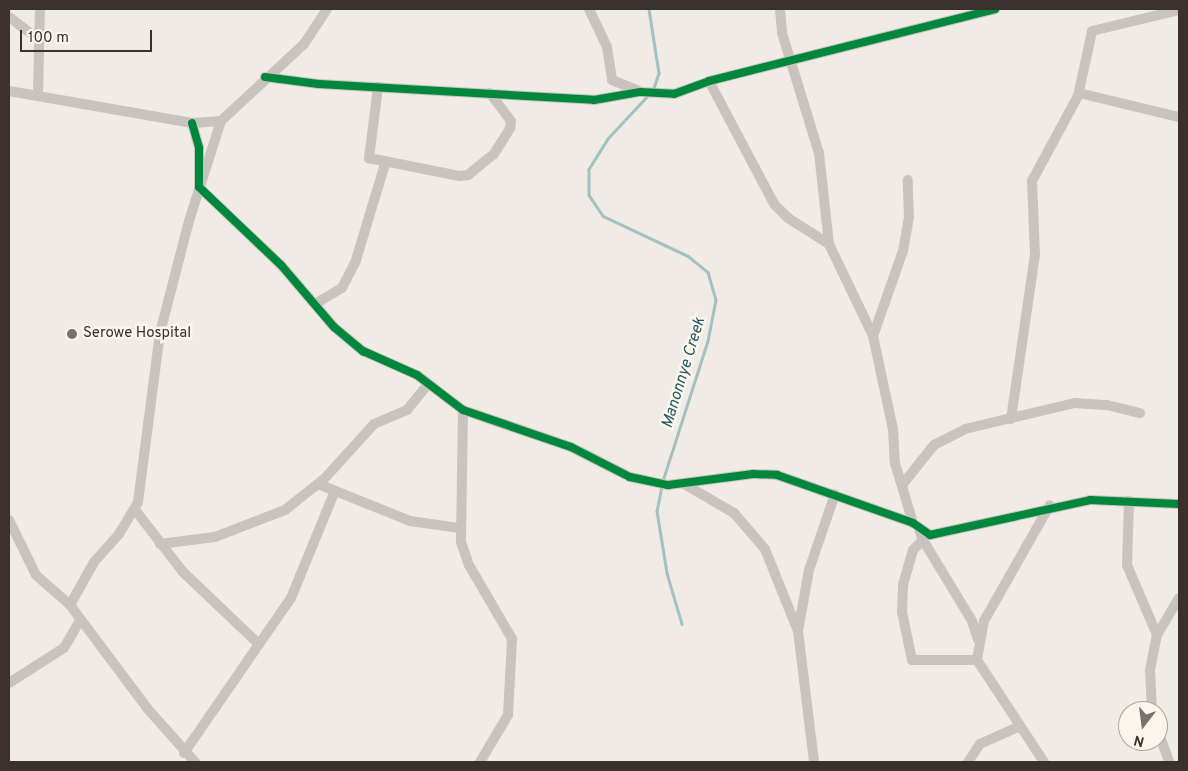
<!DOCTYPE html>
<style>
body{margin:0}
#map{position:relative;width:1188px;height:771px;overflow:hidden;background:#f0ebe5;font-family:Overpass,sans-serif}
div>[style]{position:absolute}
.stream>*{height:2.5px;margin:-1.25px;padding:0 1.25px;transform-origin:1.25px;border-radius:1.25px;background:#a1c2c1}
.minor>*{height:10px;margin:-5px;padding:0 5px;transform-origin:5px;border-radius:5px;background:#c9c3be}
.cycleway>*{height:8px;margin:-4px;padding:0 4px;transform-origin:4px;border-radius:4px;background:#00873e}
.dots>*{width:14px;height:14px;translate:-50% -50%;box-sizing:border-box;border:2px solid #fbf5ee;border-radius:50%}
span{translate:-50% -50%;white-space:nowrap;text-align:center;line-height:1.15;-webkit-text-stroke:5px #fbf5ee;paint-order:stroke}
.poi-label{font-size:15px;color:#3b302b}
.left{translate:0 -50%;text-align:left}
.water-label{font-size:16px;color:#1f5a5e;font-style:italic}
.frame{position:absolute;inset:0;border:10px solid #3b302b;pointer-events:none}
.north{position:absolute;left:1118px;top:701px;width:50px;height:50px;box-sizing:border-box;background:#fbf5ee;border:1px solid #aea6a0;border-radius:50%;rotate:195deg;font-size:14px;font-weight:700;line-height:20px;text-align:center;color:#3b302b}
.north::after{content:'';display:block;margin:auto;width:18px;height:22px;background:#7a716c;clip-path:polygon(50% 0,100% 100%,50% 72%,0 100%)}
.scale{position:absolute;left:20px;top:30px;width:132px;height:22px;box-sizing:border-box;border:2px solid #3b302b;border-top:0;padding-left:6px;font-size:15px;line-height:18px;white-space:nowrap;color:#3b302b;-webkit-text-stroke:4px #fbf5ee;paint-order:stroke}
</style>
<div id="map">
<div class="stream">
<i style="left:649px;top:9px;width:65px;rotate:81.1deg"></i>
<i style="left:659px;top:73px;width:19px;rotate:108deg"></i>
<i style="left:649px;top:95px;width:60px;rotate:133deg"></i>
<i style="left:608px;top:139px;width:36px;rotate:122deg"></i>
<i style="left:589px;top:169px;width:26px;rotate:90deg"></i>
<i style="left:589px;top:195px;width:25px;rotate:56deg"></i>
<i style="left:603px;top:216px;width:94px;rotate:25.2deg"></i>
<i style="left:688px;top:256px;width:26px;rotate:39deg"></i>
<i style="left:708px;top:272px;width:29px;rotate:74deg"></i>
<i style="left:716px;top:300px;width:42px;rotate:101deg"></i>
<i style="left:708px;top:341px;width:147px;rotate:107.8deg"></i>
<i style="left:662px;top:486px;width:25px;rotate:101deg"></i>
<i style="left:657px;top:511px;width:63px;rotate:80.8deg"></i>
<i style="left:667px;top:573px;width:53px;rotate:73.6deg"></i>
</div>
<div class="minor">
<i style="left:589px;top:9px;width:42px;rotate:64.7deg"></i>
<i style="left:607px;top:47px;width:33px;rotate:81deg"></i>
<i style="left:612px;top:80px;width:29px;rotate:22deg"></i>
<i style="left:780px;top:9px;width:24px;rotate:85deg"></i>
<i style="left:782px;top:33px;width:126px;rotate:72.9deg"></i>
<i style="left:819px;top:153px;width:92px;rotate:83.7deg"></i>
<i style="left:829px;top:244px;width:102px;rotate:64.4deg"></i>
<i style="left:873px;top:336px;width:95px;rotate:77.9deg"></i>
<i style="left:893px;top:429px;width:34px;rotate:87deg"></i>
<i style="left:895px;top:463px;width:63px;rotate:73.3deg"></i>
<i style="left:9px;top:17px;width:39px;rotate:37deg"></i>
<i style="left:265px;top:77px;width:54px;rotate:7.4deg"></i>
<i style="left:319px;top:84px;width:275px;rotate:3.3deg"></i>
<i style="left:594px;top:100px;width:47px;rotate:-9.9deg"></i>
<i style="left:640px;top:92px;width:34px;rotate:3deg"></i>
<i style="left:674px;top:94px;width:37px;rotate:-20deg"></i>
<i style="left:709px;top:81px;width:295px;rotate:-14.1deg"></i>
<i style="left:709px;top:81px;width:139px;rotate:62.1deg"></i>
<i style="left:774px;top:204px;width:20px;rotate:45deg"></i>
<i style="left:788px;top:218px;width:49px;rotate:32.4deg"></i>
<i style="left:378px;top:87px;width:72px;rotate:97.2deg"></i>
<i style="left:369px;top:158px;width:92px;rotate:11.3deg"></i>
<i style="left:459px;top:176px;width:9px;rotate:-6deg"></i>
<i style="left:468px;top:175px;width:33px;rotate:-39deg"></i>
<i style="left:494px;top:154px;width:31px;rotate:-58deg"></i>
<i style="left:510px;top:128px;width:7px;rotate:-82deg"></i>
<i style="left:511px;top:121px;width:35px;rotate:-127deg"></i>
<i style="left:9px;top:91px;width:186px;rotate:9.9deg"></i>
<i style="left:192px;top:123px;width:29px;rotate:-4deg"></i>
<i style="left:1079px;top:93px;width:103px;rotate:13.5deg"></i>
<i style="left:38px;top:95px;width:86px;rotate:-88.7deg"></i>
<i style="left:192px;top:123px;width:26px;rotate:74deg"></i>
<i style="left:199px;top:148px;width:39px;rotate:90deg"></i>
<i style="left:199px;top:187px;width:113px;rotate:43.6deg"></i>
<i style="left:281px;top:265px;width:82px;rotate:49.5deg"></i>
<i style="left:334px;top:327px;width:38px;rotate:40deg"></i>
<i style="left:363px;top:351px;width:59px;rotate:24deg"></i>
<i style="left:417px;top:375px;width:58px;rotate:37.3deg"></i>
<i style="left:463px;top:410px;width:114px;rotate:18.9deg"></i>
<i style="left:571px;top:447px;width:66px;rotate:27deg"></i>
<i style="left:630px;top:477px;width:39px;rotate:12deg"></i>
<i style="left:668px;top:485px;width:86px;rotate:-7.4deg"></i>
<i style="left:753px;top:474px;width:24px;rotate:2deg"></i>
<i style="left:777px;top:475px;width:144px;rotate:19.4deg"></i>
<i style="left:913px;top:523px;width:21px;rotate:35deg"></i>
<i style="left:930px;top:535px;width:164px;rotate:-12.3deg"></i>
<i style="left:1090px;top:500px;width:89px;rotate:2.6deg"></i>
<i style="left:315px;top:304px;width:31px;rotate:-31deg"></i>
<i style="left:342px;top:288px;width:31px;rotate:-63deg"></i>
<i style="left:356px;top:260px;width:100px;rotate:-73.2deg"></i>
<i style="left:873px;top:336px;width:90px;rotate:-70.6deg"></i>
<i style="left:903px;top:251px;width:34px;rotate:-80deg"></i>
<i style="left:909px;top:218px;width:38px;rotate:-92deg"></i>
<i style="left:463px;top:410px;width:132px;rotate:90.9deg"></i>
<i style="left:461px;top:542px;width:24px;rotate:71deg"></i>
<i style="left:469px;top:565px;width:86px;rotate:59.8deg"></i>
<i style="left:512px;top:639px;width:76px;rotate:93deg"></i>
<i style="left:508px;top:715px;width:55px;rotate:120.8deg"></i>
<i style="left:1011px;top:419px;width:166px;rotate:-81.7deg"></i>
<i style="left:1035px;top:255px;width:74px;rotate:-92.3deg"></i>
<i style="left:1032px;top:181px;width:97px;rotate:-61.6deg"></i>
<i style="left:1078px;top:96px;width:66px;rotate:-77.8deg"></i>
<i style="left:1092px;top:31px;width:89px;rotate:-13.6deg"></i>
<i style="left:318px;top:484px;width:99px;rotate:21.9deg"></i>
<i style="left:410px;top:521px;width:49px;rotate:8.1deg"></i>
<i style="left:684px;top:484px;width:58px;rotate:30.1deg"></i>
<i style="left:734px;top:513px;width:48px;rotate:49.3deg"></i>
<i style="left:765px;top:549px;width:88px;rotate:68.1deg"></i>
<i style="left:798px;top:631px;width:132px;rotate:83deg"></i>
<i style="left:902px;top:485px;width:51px;rotate:-51.3deg"></i>
<i style="left:934px;top:445px;width:35px;rotate:-27deg"></i>
<i style="left:965px;top:429px;width:113px;rotate:-13.3deg"></i>
<i style="left:1075px;top:403px;width:32px;rotate:4deg"></i>
<i style="left:1107px;top:405px;width:34px;rotate:14deg"></i>
<i style="left:1129px;top:501px;width:64px;rotate:91.8deg"></i>
<i style="left:1127px;top:565px;width:76px;rotate:66.8deg"></i>
<i style="left:136px;top:511px;width:77px;rotate:52.4deg"></i>
<i style="left:183px;top:572px;width:105px;rotate:43.5deg"></i>
<i style="left:9px;top:520px;width:61px;rotate:63.9deg"></i>
<i style="left:36px;top:575px;width:45px;rotate:41.4deg"></i>
<i style="left:70px;top:605px;width:129px;rotate:53.2deg"></i>
<i style="left:147px;top:708px;width:72px;rotate:48.4deg"></i>
<i style="left:919px;top:529px;width:12px;rotate:70deg"></i>
<i style="left:923px;top:540px;width:14px;rotate:135deg"></i>
<i style="left:913px;top:550px;width:36px;rotate:106deg"></i>
<i style="left:903px;top:585px;width:27px;rotate:92deg"></i>
<i style="left:902px;top:612px;width:49px;rotate:78.2deg"></i>
<i style="left:912px;top:660px;width:65px"></i>
<i style="left:977px;top:660px;width:122px;rotate:56.7deg"></i>
<i style="left:923px;top:540px;width:95px;rotate:58.8deg"></i>
<i style="left:972px;top:621px;width:19px;rotate:72deg"></i>
<i style="left:160px;top:544px;width:55px;rotate:-7.3deg"></i>
<i style="left:215px;top:537px;width:75px;rotate:-21.1deg"></i>
<i style="left:285px;top:510px;width:50px;rotate:-38.5deg"></i>
<i style="left:324px;top:479px;width:74px;rotate:-47.7deg"></i>
<i style="left:374px;top:424px;width:36px;rotate:-23deg"></i>
<i style="left:407px;top:410px;width:33px;rotate:-51deg"></i>
<i style="left:70px;top:605px;width:49px;rotate:-60.8deg"></i>
<i style="left:94px;top:562px;width:38px;rotate:-48deg"></i>
<i style="left:119px;top:534px;width:37px;rotate:-59deg"></i>
<i style="left:138px;top:502px;width:170px;rotate:-82.6deg"></i>
<i style="left:160px;top:333px;width:116px;rotate:-75.5deg"></i>
<i style="left:189px;top:221px;width:105px;rotate:-72.3deg"></i>
<i style="left:221px;top:121px;width:113px;rotate:-42.9deg"></i>
<i style="left:304px;top:44px;width:42px;rotate:-56.7deg"></i>
<i style="left:798px;top:631px;width:62px;rotate:-79.8deg"></i>
<i style="left:809px;top:570px;width:80px;rotate:-71.1deg"></i>
<i style="left:977px;top:660px;width:40px;rotate:-80deg"></i>
<i style="left:984px;top:621px;width:133px;rotate:-60.4deg"></i>
<i style="left:9px;top:683px;width:65px;rotate:-32.5deg"></i>
<i style="left:64px;top:648px;width:30px;rotate:-60deg"></i>
<i style="left:1152px;top:711px;width:41px;rotate:-92.8deg"></i>
<i style="left:1150px;top:670px;width:36px;rotate:-79deg"></i>
<i style="left:1157px;top:635px;width:43px;rotate:-59.3deg"></i>
<i style="left:1158px;top:731px;width:33px;rotate:70deg"></i>
<i style="left:184px;top:753px;width:188px;rotate:-55.4deg"></i>
<i style="left:291px;top:598px;width:113px;rotate:-67.7deg"></i>
<i style="left:968px;top:762px;width:22px;rotate:-56deg"></i>
<i style="left:980px;top:744px;width:42px;rotate:-24.1deg"></i>
</div>
<div class="cycleway">
<i style="left:265px;top:77px;width:54px;rotate:7.4deg"></i>
<i style="left:319px;top:84px;width:275px;rotate:3.3deg"></i>
<i style="left:594px;top:100px;width:47px;rotate:-9.9deg"></i>
<i style="left:640px;top:92px;width:34px;rotate:3deg"></i>
<i style="left:674px;top:94px;width:37px;rotate:-20deg"></i>
<i style="left:709px;top:81px;width:295px;rotate:-14.1deg"></i>
<i style="left:192px;top:123px;width:26px;rotate:74deg"></i>
<i style="left:199px;top:148px;width:39px;rotate:90deg"></i>
<i style="left:199px;top:187px;width:113px;rotate:43.6deg"></i>
<i style="left:281px;top:265px;width:82px;rotate:49.5deg"></i>
<i style="left:334px;top:327px;width:38px;rotate:40deg"></i>
<i style="left:363px;top:351px;width:59px;rotate:24deg"></i>
<i style="left:417px;top:375px;width:58px;rotate:37.3deg"></i>
<i style="left:463px;top:410px;width:114px;rotate:18.9deg"></i>
<i style="left:571px;top:447px;width:66px;rotate:27deg"></i>
<i style="left:630px;top:477px;width:39px;rotate:12deg"></i>
<i style="left:668px;top:485px;width:86px;rotate:-7.4deg"></i>
<i style="left:753px;top:474px;width:24px;rotate:2deg"></i>
<i style="left:777px;top:475px;width:144px;rotate:19.4deg"></i>
<i style="left:913px;top:523px;width:21px;rotate:35deg"></i>
<i style="left:930px;top:535px;width:164px;rotate:-12.3deg"></i>
<i style="left:1090px;top:500px;width:89px;rotate:2.6deg"></i>
</div>
<div class="dots">
<i style="left:72px;top:334px;background:#7a716c"></i>
</div>
<div class="poi-label">
<span class="left" style="left:83px;top:334px">Serowe Hospital</span>
</div>
<div class="water-label">
<span style="left:684px;top:373px;rotate:-73deg">Manonnye Creek</span>
</div>
<div class="frame"></div>
<div class="north">N</div>
<div class="scale">100 m</div>
</div>
